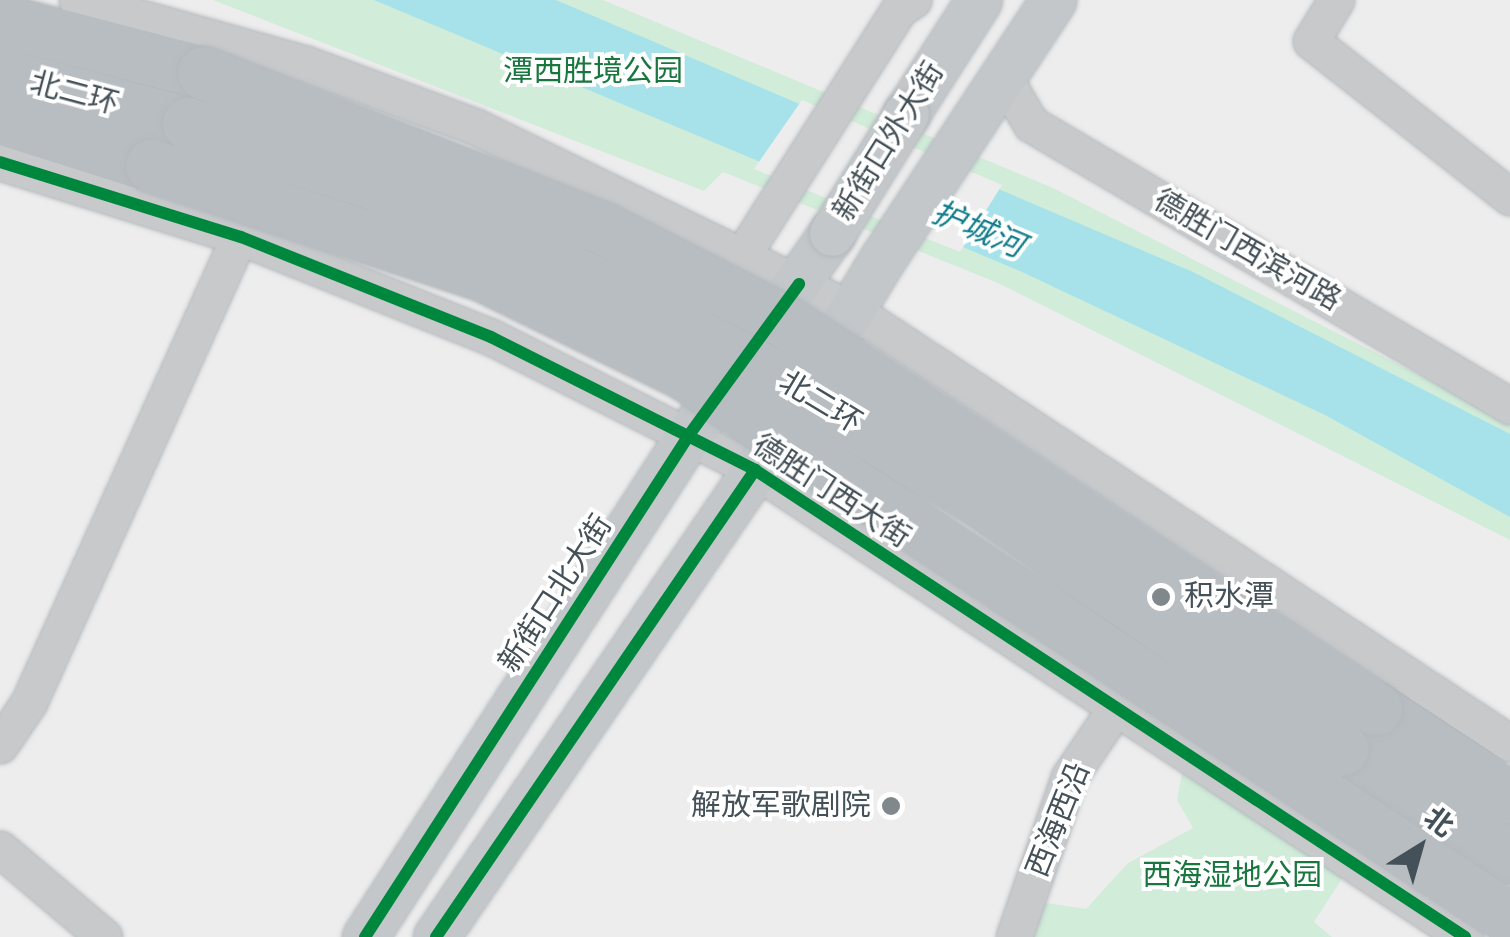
<!DOCTYPE html>
<meta charset="utf-8">
<style>
body{margin:0}
#map{position:relative;width:1510px;height:937px;overflow:hidden;background:#eeeded;font-family:"Alegreya Sans","Noto Sans SC",sans-serif}
div>[style]{position:absolute}
.green>*{inset:0;background:#d1ecd9}
.water>*{inset:0;background:#a7e2ea}
.pier>*{inset:0;background:#eeeded}
.roads{filter:drop-shadow(0 0 2px #b2b8bc) drop-shadow(0 0 2px #b2b8bc)}
.minor>*{height:35px;margin:-17.5px;padding:0 17.5px;transform-origin:17.5px;border-radius:17.5px;background:#c7c9cb}
.major>*{height:45px;margin:-22.5px;padding:0 22.5px;transform-origin:22.5px;border-radius:22.5px;background:#c3c7ca}
.highway>*{height:52px;margin:-26px;padding:0 26px;transform-origin:26px;border-radius:26px;background:#b8bdc2}
.bridges{filter:drop-shadow(0 0 2px #b2b8bc) drop-shadow(0 0 2px #b2b8bc)}
.major-bridge>*{height:45px;margin:-22.5px;padding:0 22.5px;transform-origin:22.5px;border-radius:22.5px;background:#c3c7ca}
.highway-bridge>*{height:52px;margin:-26px;padding:0 26px;transform-origin:26px;border-radius:26px;background:#b8bdc2}
.cycleway>*{height:12px;margin:-6px;padding:0 6px;transform-origin:6px;border-radius:6px;background:#00873e}
.dots>*{width:28px;height:28px;translate:-50% -50%;box-sizing:border-box;border:5px solid #fff;border-radius:50%}
span{translate:-50% -50%;white-space:nowrap;text-align:center;line-height:1.15;-webkit-text-stroke:8px #fff;paint-order:stroke}
.park-label{font-size:30px;color:#19763e}
.street-label{font-size:30px;color:#455158}
.poi-label{font-size:30px;color:#455158}
.left{translate:0 -50%;text-align:left}
.right{translate:-100% -50%;text-align:right}
.water-label{font-size:32px;color:#107e8b;font-style:italic}
.north{position:absolute;left:1370px;top:797px;width:100px;height:100px;-webkit-text-stroke:8px #fff;paint-order:stroke;rotate:37deg;font-size:28px;font-weight:700;line-height:40px;text-align:center;color:#455158}
.north::after{content:'';display:block;margin:auto;width:35px;height:45px;background:#455158;clip-path:polygon(50% 0,100% 100%,50% 72%,0 100%)}
</style>
<div id="map">
<div class="green">
<i style="clip-path:polygon(213px 0,603px 0,1051px 187px,1496px 414px,1510px 422px,1510px 540px,998px 283px,723px 172px,704px 191px)"></i>
<i style="clip-path:polygon(1182px 773px,1345px 874px,1314px 922px,1332px 937px,1028px 937px,1040px 902px,1086px 909px,1128px 863px,1193px 828px,1177px 800px)"></i>
</div>
<div class="water">
<i style="clip-path:polygon(374px 0,556px 0,1193px 272px,1510px 434px,1510px 517px,1325px 415px,1020px 271px)"></i>
</div>
<div class="pier">
<i style="clip-path:polygon(802px 100px,1002px 185px,960px 252px,754px 169px)"></i>
</div>
<div class="roads">
<div class="minor">
<i style="left:77px;top:0;width:238px;rotate:15.6deg"></i>
<i style="left:306px;top:64px;width:181px;rotate:20.3deg"></i>
<i style="left:476px;top:127px;width:417px;rotate:25.9deg"></i>
<i style="left:851px;top:309px;width:789px;rotate:33.37deg"></i>
<i style="left:1336px;top:0;width:48px;rotate:121.4deg"></i>
<i style="left:1311px;top:41px;width:253px;rotate:38.1deg"></i>
<i style="left:1004px;top:78px;width:53px;rotate:59.6deg"></i>
<i style="left:1031px;top:124px;width:556px;rotate:30.49deg"></i>
<i style="left:0;top:162px;width:252px;rotate:17.3deg"></i>
<i style="left:241px;top:237px;width:269px;rotate:21.8deg"></i>
<i style="left:491px;top:337px;width:296px;rotate:26.7deg"></i>
<i style="left:755px;top:470px;width:850px;rotate:33.33deg"></i>
<i style="left:743px;top:254px;width:290px;rotate:-57.5deg"></i>
<i style="left:899px;top:9px;width:17px;rotate:-33deg"></i>
<i style="left:0;top:745px;width:52px;rotate:-56deg"></i>
<i style="left:29px;top:702px;width:532px;rotate:-65.7deg"></i>
<i style="left:0;top:849px;width:136px;rotate:40.2deg"></i>
<i style="left:1014px;top:937px;width:169px;rotate:-71deg"></i>
<i style="left:1069px;top:777px;width:82px;rotate:-55.9deg"></i>
</div>
<div class="major">
<i style="left:906px;top:114px;width:135px;rotate:-57.4deg"></i>
<i style="left:365px;top:937px;width:597px;rotate:-57.16deg"></i>
<i style="left:689px;top:435px;width:247px;rotate:-54.7deg"></i>
<i style="left:436px;top:937px;width:566px;rotate:-55.66deg"></i>
<i style="left:755px;top:470px;width:248px;rotate:-58.9deg"></i>
<i style="left:883px;top:258px;width:309px;rotate:-56.6deg"></i>
</div>
<div class="highway">
<i style="left:0;top:20px;width:211px;rotate:14.6deg"></i>
<i style="left:0;top:74px;width:196px;rotate:14.8deg"></i>
<i style="left:0;top:118px;width:159px;rotate:17.5deg"></i>
<i style="left:1376px;top:709px;width:161px;rotate:33.6deg"></i>
<i style="left:1343px;top:750px;width:199px;rotate:32.9deg"></i>
</div>
</div>
<div class="bridges">
<div class="major-bridge">
<i style="left:832px;top:233px;width:140px;rotate:-58.1deg"></i>
</div>
<div class="highway-bridge">
<i style="left:204px;top:73px;width:427px;rotate:21.3deg"></i>
<i style="left:602px;top:228px;width:207px;rotate:27.1deg"></i>
<i style="left:786px;top:322px;width:706px;rotate:33.26deg"></i>
<i style="left:189px;top:124px;width:195px;rotate:17.9deg"></i>
<i style="left:375px;top:184px;width:253px;rotate:24.2deg"></i>
<i style="left:606px;top:288px;width:197px;rotate:27.5deg"></i>
<i style="left:781px;top:379px;width:231px;rotate:31.6deg"></i>
<i style="left:978px;top:500px;width:442px;rotate:34.4deg"></i>
<i style="left:152px;top:166px;width:350px;rotate:18.3deg"></i>
<i style="left:484px;top:276px;width:221px;rotate:26deg"></i>
<i style="left:683px;top:373px;width:991px;rotate:33.43deg"></i>
</div>
</div>
<div class="cycleway">
<i style="left:0;top:162px;width:252px;rotate:17.3deg"></i>
<i style="left:241px;top:237px;width:269px;rotate:21.8deg"></i>
<i style="left:491px;top:337px;width:296px;rotate:26.7deg"></i>
<i style="left:755px;top:470px;width:850px;rotate:33.33deg"></i>
<i style="left:365px;top:937px;width:597px;rotate:-57.16deg"></i>
<i style="left:689px;top:435px;width:187px;rotate:-53.9deg"></i>
<i style="left:436px;top:937px;width:566px;rotate:-55.66deg"></i>
</div>
<div class="dots">
<i style="left:1161px;top:597px;background:#80888c"></i>
<i style="left:891px;top:806px;background:#80888c"></i>
</div>
<div class="park-label">
<span style="left:593px;top:72px">潭西胜境公园</span>
<span style="left:1232px;top:876px">西海湿地公园</span>
</div>
<div class="street-label">
<span style="left:74px;top:94px;rotate:15deg">北二环</span>
<span style="left:889px;top:142px;rotate:-58deg">新街口外大街</span>
<span style="left:1247px;top:251px;rotate:30deg">德胜门西滨河路</span>
<span style="left:820px;top:403px;rotate:31deg">北二环</span>
<span style="left:831px;top:492px;rotate:33deg">德胜门西大街</span>
<span style="left:556px;top:594px;rotate:-57deg">新街口北大街</span>
<span style="left:1059px;top:820px;rotate:-68deg">西海西沿</span>
</div>
<div class="poi-label">
<span class="left" style="left:1184px;top:597px">积水潭</span>
<span class="right" style="left:871px;top:806px">解放军歌剧院</span>
</div>
<div class="water-label">
<span style="left:978px;top:230px;rotate:23deg">护城河</span>
</div>
<div class="north">北</div>
</div>
